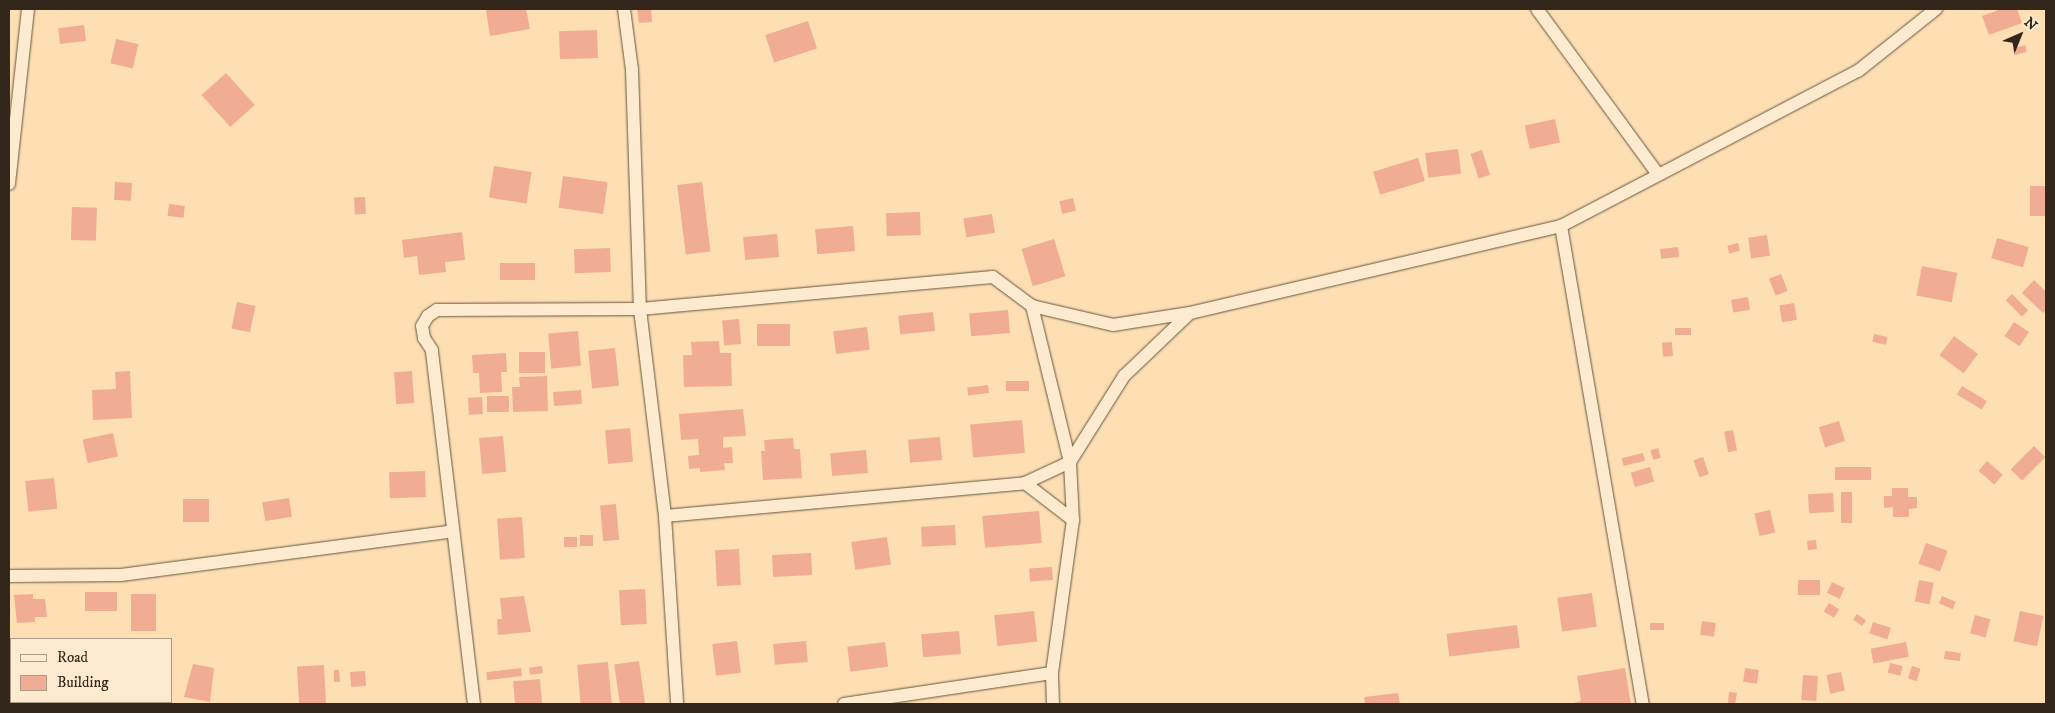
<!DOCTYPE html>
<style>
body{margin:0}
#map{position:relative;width:2055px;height:713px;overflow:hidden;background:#fedfb3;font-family:"IM FELL DW Pica",serif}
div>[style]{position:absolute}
.building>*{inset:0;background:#f0ad93;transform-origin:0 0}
.roads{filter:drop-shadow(0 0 1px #665542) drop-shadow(0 0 1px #665542)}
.minor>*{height:12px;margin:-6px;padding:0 6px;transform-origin:6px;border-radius:6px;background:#feeace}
span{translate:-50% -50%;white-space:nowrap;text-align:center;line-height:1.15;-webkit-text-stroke:4px #feeace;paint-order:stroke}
.frame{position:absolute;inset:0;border:10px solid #33271c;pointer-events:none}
.legend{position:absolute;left:10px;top:638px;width:162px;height:65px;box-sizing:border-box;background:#feeace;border:1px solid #ad9c87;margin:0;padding:6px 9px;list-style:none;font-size:15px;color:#33271c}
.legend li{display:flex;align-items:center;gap:10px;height:25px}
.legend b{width:25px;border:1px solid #ad9c87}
.north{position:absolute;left:1995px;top:10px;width:50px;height:50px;-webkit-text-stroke:4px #feeace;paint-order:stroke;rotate:44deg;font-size:14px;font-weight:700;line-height:20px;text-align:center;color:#33271c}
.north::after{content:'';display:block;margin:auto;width:18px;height:22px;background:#33271c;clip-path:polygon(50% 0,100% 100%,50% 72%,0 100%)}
</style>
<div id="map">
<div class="building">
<i style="clip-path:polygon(526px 9px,530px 29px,490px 36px,486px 10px)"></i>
<i style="clip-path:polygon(637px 9px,651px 9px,652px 22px,639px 23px)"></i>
<i style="clip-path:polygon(2001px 9px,2017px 9px,2022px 23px,1989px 35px,1982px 16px)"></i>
<i style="left:808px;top:21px;width:29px;height:45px;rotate:72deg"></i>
<i style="left:84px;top:25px;width:16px;height:26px;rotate:83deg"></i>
<i style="left:597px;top:30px;width:28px;height:38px;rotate:88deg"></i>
<i style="left:116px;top:39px;width:23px;height:25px;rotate:13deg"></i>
<i style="left:2025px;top:45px;width:7px;height:13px;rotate:74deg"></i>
<i style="left:226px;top:73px;width:43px;height:33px;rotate:48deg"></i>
<i style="left:1555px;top:119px;width:24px;height:31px;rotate:78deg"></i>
<i style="left:1458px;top:149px;width:25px;height:33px;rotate:83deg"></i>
<i style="left:1482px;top:150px;width:26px;height:12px;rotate:72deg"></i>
<i style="left:1418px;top:158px;width:24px;height:47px;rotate:73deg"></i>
<i style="left:494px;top:166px;width:38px;height:32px;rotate:9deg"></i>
<i style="left:563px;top:176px;width:45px;height:32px;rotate:8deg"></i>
<i style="left:115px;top:182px;width:17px;height:18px;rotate:3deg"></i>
<i style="left:702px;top:182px;width:70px;height:25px;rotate:83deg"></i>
<i style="left:2030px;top:186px;width:16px;height:30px"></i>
<i style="left:365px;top:197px;width:17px;height:11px;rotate:87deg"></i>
<i style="left:1073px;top:198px;width:13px;height:14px;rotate:77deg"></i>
<i style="left:169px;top:204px;width:16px;height:12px;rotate:7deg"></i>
<i style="left:72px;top:207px;width:25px;height:33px;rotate:2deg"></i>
<i style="left:920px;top:212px;width:23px;height:34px;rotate:88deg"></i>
<i style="left:992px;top:214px;width:19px;height:29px;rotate:81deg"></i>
<i style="left:853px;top:226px;width:25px;height:38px;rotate:85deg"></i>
<i style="clip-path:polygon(462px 232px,465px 260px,445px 262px,446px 272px,419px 275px,417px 256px,404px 258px,402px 240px)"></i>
<i style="left:777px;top:234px;width:23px;height:34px;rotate:85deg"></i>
<i style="left:1767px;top:235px;width:21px;height:19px;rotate:82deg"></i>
<i style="left:1997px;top:238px;width:33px;height:21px;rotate:16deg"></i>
<i style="left:1054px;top:239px;width:39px;height:34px;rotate:73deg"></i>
<i style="left:1738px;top:243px;width:8px;height:11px;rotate:76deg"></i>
<i style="left:1678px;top:247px;width:10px;height:18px;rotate:84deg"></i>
<i style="left:610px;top:248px;width:24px;height:36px;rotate:88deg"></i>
<i style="left:500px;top:263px;width:35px;height:17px"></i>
<i style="left:1922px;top:266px;width:36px;height:30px;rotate:11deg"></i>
<i style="left:1781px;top:274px;width:18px;height:13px;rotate:68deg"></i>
<i style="clip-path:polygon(2034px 280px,2046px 292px,2046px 310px,2043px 313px,2022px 293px)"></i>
<i style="left:2012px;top:294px;width:23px;height:9px;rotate:45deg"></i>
<i style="left:1748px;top:297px;width:13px;height:17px;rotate:81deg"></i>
<i style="left:237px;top:302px;width:19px;height:27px;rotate:12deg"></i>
<i style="left:1794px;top:303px;width:17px;height:15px;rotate:80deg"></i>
<i style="left:1008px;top:310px;width:23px;height:39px;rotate:85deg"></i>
<i style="left:933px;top:312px;width:19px;height:35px;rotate:84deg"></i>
<i style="left:739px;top:319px;width:25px;height:17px;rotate:85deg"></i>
<i style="left:2014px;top:322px;width:18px;height:17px;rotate:34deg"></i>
<i style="left:757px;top:324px;width:33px;height:22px"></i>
<i style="left:867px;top:327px;width:23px;height:34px;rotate:83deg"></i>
<i style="left:1691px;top:328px;width:7px;height:16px;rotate:90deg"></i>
<i style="left:578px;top:331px;width:35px;height:30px;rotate:85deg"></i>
<i style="left:1874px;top:334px;width:14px;height:8px;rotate:12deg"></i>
<i style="left:1954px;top:336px;width:30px;height:24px;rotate:37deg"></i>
<i style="clip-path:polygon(719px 341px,720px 353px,731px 353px,732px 386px,684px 387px,683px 355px,692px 355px,691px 342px)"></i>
<i style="left:1672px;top:342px;width:14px;height:10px;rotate:86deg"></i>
<i style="left:615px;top:348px;width:38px;height:27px;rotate:84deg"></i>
<i style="left:545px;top:352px;width:21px;height:26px;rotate:90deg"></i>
<i style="clip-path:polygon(506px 353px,507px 372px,501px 372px,502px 392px,480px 393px,479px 373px,473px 373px,472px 355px)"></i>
<i style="clip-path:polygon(130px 371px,132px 418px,93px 420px,92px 390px,116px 389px,115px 372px)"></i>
<i style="left:412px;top:371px;width:32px;height:18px;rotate:86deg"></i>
<i style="clip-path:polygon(547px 376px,548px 411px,513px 412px,512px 387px,520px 387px,519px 377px)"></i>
<i style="left:1029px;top:381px;width:10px;height:23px;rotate:90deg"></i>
<i style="left:988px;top:385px;width:8px;height:21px;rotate:83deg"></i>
<i style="left:1962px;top:386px;width:29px;height:10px;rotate:31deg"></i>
<i style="left:581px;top:390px;width:14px;height:28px;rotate:86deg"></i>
<i style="left:509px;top:396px;width:16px;height:22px;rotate:90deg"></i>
<i style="left:482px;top:397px;width:17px;height:14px;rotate:87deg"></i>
<i style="clip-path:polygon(743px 409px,746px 436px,723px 437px,723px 448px,732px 447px,733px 463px,724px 463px,725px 470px,700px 472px,700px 468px,689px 469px,688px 456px,699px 455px,698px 439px,681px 440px,679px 414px)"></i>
<i style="left:1022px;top:420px;width:33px;height:52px;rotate:85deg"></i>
<i style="left:1839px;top:421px;width:21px;height:21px;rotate:73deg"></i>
<i style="left:630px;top:428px;width:34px;height:25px;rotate:85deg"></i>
<i style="left:1733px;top:430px;width:21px;height:9px;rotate:79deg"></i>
<i style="left:113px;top:433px;width:24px;height:31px;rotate:78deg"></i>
<i style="left:503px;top:436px;width:36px;height:24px;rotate:85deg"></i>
<i style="left:940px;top:437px;width:23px;height:32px;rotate:85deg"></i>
<i style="clip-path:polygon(793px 438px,794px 449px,800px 449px,802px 478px,763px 480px,761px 451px,765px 451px,764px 440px)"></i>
<i style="left:2034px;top:446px;width:16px;height:33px;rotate:45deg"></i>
<i style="left:1658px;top:448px;width:10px;height:8px;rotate:73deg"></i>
<i style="left:866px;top:450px;width:23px;height:36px;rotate:85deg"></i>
<i style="left:1643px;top:453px;width:8px;height:22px;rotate:76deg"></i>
<i style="left:1703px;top:457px;width:18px;height:10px;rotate:71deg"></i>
<i style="left:1987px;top:461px;width:21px;height:13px;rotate:41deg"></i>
<i style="left:1650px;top:467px;width:15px;height:20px;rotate:74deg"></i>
<i style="left:1871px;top:467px;width:13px;height:36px;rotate:90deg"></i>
<i style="left:425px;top:471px;width:26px;height:36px;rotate:88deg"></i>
<i style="left:54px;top:478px;width:31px;height:29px;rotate:84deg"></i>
<i style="clip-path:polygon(1892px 488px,1908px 488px,1908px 497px,1917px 497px,1917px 508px,1909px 509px,1909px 517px,1893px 517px,1893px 507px,1884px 508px,1884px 496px,1892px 496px)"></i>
<i style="left:1841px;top:492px;width:11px;height:31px"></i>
<i style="left:1833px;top:493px;width:19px;height:25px;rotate:87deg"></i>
<i style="left:289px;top:498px;width:19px;height:27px;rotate:81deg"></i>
<i style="left:183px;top:499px;width:26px;height:23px"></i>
<i style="left:616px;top:504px;width:36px;height:16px;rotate:85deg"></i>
<i style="left:1770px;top:510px;width:23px;height:16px;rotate:77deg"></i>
<i style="left:1039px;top:511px;width:32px;height:57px;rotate:85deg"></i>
<i style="left:522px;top:517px;width:41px;height:25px;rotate:86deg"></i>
<i style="left:955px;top:525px;width:20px;height:34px;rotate:87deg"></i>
<i style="left:593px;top:535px;width:11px;height:13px;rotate:90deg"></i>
<i style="left:564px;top:537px;width:13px;height:10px"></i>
<i style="left:887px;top:537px;width:28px;height:36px;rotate:82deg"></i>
<i style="left:1816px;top:540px;width:9px;height:9px;rotate:84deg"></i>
<i style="left:1926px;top:543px;width:23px;height:22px;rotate:20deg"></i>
<i style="left:739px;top:549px;width:36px;height:24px;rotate:87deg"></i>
<i style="left:811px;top:553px;width:22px;height:39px;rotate:87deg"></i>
<i style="left:1052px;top:567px;width:13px;height:23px;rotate:86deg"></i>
<i style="left:1798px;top:580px;width:22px;height:15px"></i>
<i style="left:1919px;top:580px;width:15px;height:22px;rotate:11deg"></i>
<i style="left:1832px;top:582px;width:14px;height:12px;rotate:25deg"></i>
<i style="left:645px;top:589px;width:35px;height:26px;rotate:87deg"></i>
<i style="left:85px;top:592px;width:32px;height:19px"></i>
<i style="left:1592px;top:593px;width:34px;height:35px;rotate:82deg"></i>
<i style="clip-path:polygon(33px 594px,33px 599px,45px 599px,47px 617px,35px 617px,35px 622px,17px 623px,14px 595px)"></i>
<i style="left:131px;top:594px;width:25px;height:37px"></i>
<i style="clip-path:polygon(524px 596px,531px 632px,498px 635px,497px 619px,502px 619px,500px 598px)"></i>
<i style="left:1942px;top:596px;width:15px;height:8px;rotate:23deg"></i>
<i style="left:1829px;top:603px;width:12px;height:10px;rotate:31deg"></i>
<i style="left:1034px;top:611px;width:31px;height:40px;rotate:84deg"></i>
<i style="left:2020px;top:611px;width:24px;height:31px;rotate:12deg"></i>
<i style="left:1857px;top:614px;width:11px;height:7px;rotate:34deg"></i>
<i style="left:1975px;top:615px;width:16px;height:19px;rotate:15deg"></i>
<i style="left:1702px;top:621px;width:14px;height:14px;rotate:8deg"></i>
<i style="left:1873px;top:622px;width:19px;height:12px;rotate:18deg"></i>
<i style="left:1664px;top:623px;width:7px;height:14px;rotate:90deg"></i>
<i style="left:1517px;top:625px;width:23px;height:71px;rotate:83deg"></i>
<i style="left:959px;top:631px;width:23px;height:38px;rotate:85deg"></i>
<i style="left:737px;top:641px;width:32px;height:25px;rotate:83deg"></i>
<i style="left:806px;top:641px;width:21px;height:33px;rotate:85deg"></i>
<i style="left:885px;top:642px;width:25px;height:38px;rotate:83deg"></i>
<i style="left:1906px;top:642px;width:15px;height:36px;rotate:79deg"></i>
<i style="left:1945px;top:651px;width:16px;height:8px;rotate:7deg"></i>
<i style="left:639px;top:661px;width:43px;height:25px;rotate:82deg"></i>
<i style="left:608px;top:662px;width:42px;height:31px;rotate:85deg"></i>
<i style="left:1890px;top:663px;width:13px;height:10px;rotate:13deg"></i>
<i style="clip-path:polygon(193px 664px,214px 668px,210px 702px,184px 697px)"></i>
<i style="left:324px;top:665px;width:38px;height:27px;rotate:87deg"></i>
<i style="left:542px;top:666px;width:7px;height:13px;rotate:82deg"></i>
<i style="left:1912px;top:666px;width:9px;height:13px;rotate:18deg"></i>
<i style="left:521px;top:668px;width:8px;height:35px;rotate:83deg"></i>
<i style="clip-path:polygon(1625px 668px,1631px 704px,1569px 704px,1581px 701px,1577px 676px)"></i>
<i style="left:1745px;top:668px;width:14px;height:14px;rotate:8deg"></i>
<i style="clip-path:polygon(334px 670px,339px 670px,340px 682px,334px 682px)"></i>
<i style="left:365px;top:671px;width:15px;height:15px;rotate:86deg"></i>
<i style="left:1841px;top:672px;width:19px;height:15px;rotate:78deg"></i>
<i style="left:1803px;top:675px;width:15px;height:25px;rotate:4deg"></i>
<i style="left:540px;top:679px;width:25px;height:27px;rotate:85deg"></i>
<i style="clip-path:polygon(1729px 692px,1737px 693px,1735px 704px,1728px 704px)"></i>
<i style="clip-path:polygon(1398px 693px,1400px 704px,1365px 704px,1364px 697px)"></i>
</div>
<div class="roads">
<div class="minor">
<i style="left:624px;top:9px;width:62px;rotate:82.5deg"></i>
<i style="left:632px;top:70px;width:239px;rotate:88.1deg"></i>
<i style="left:640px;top:309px;width:209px;rotate:83.1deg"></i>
<i style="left:665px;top:516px;width:188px;rotate:86.3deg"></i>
<i style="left:1537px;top:9px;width:203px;rotate:53.8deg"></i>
<i style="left:9px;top:184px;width:176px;rotate:-83.8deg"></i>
<i style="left:1561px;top:226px;width:485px;rotate:80.3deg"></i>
<i style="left:1025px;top:483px;width:61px;rotate:37.6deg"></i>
<i style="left:665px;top:516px;width:362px;rotate:-5.2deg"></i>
<i style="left:1025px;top:483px;width:50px;rotate:-25deg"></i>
<i style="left:1070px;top:462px;width:161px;rotate:-103.7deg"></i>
<i style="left:9px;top:576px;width:112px;rotate:-0.5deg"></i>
<i style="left:121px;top:575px;width:335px;rotate:-7.5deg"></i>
<i style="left:474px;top:704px;width:356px;rotate:-96.8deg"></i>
<i style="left:432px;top:350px;width:14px;rotate:-124deg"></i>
<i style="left:424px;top:338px;width:12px;rotate:-99deg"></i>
<i style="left:422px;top:326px;width:12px;rotate:-59deg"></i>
<i style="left:428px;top:316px;width:11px;rotate:-34deg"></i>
<i style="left:437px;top:310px;width:203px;rotate:-0.3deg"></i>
<i style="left:640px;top:309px;width:354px;rotate:-5.2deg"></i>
<i style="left:993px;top:277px;width:49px;rotate:36.6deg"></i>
<i style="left:1032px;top:306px;width:83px;rotate:13.2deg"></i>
<i style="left:1113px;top:325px;width:78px;rotate:-8.9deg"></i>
<i style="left:844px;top:704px;width:210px;rotate:-8.5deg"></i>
<i style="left:1053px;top:704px;width:31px;rotate:-92deg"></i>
<i style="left:1052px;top:673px;width:154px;rotate:-82.2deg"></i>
<i style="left:1073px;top:520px;width:58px;rotate:-93deg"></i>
<i style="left:1070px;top:462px;width:102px;rotate:-57.9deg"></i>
<i style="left:1124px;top:376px;width:91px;rotate:-43.7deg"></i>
<i style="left:1190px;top:313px;width:381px;rotate:-13.2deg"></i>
<i style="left:1561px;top:226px;width:335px;rotate:-27.6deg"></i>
<i style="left:1858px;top:71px;width:100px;rotate:-38.5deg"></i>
</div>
</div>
<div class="frame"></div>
<ul class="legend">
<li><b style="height:6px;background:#feeace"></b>Road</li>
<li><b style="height:14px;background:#f0ad93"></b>Building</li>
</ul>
<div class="north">N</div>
</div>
